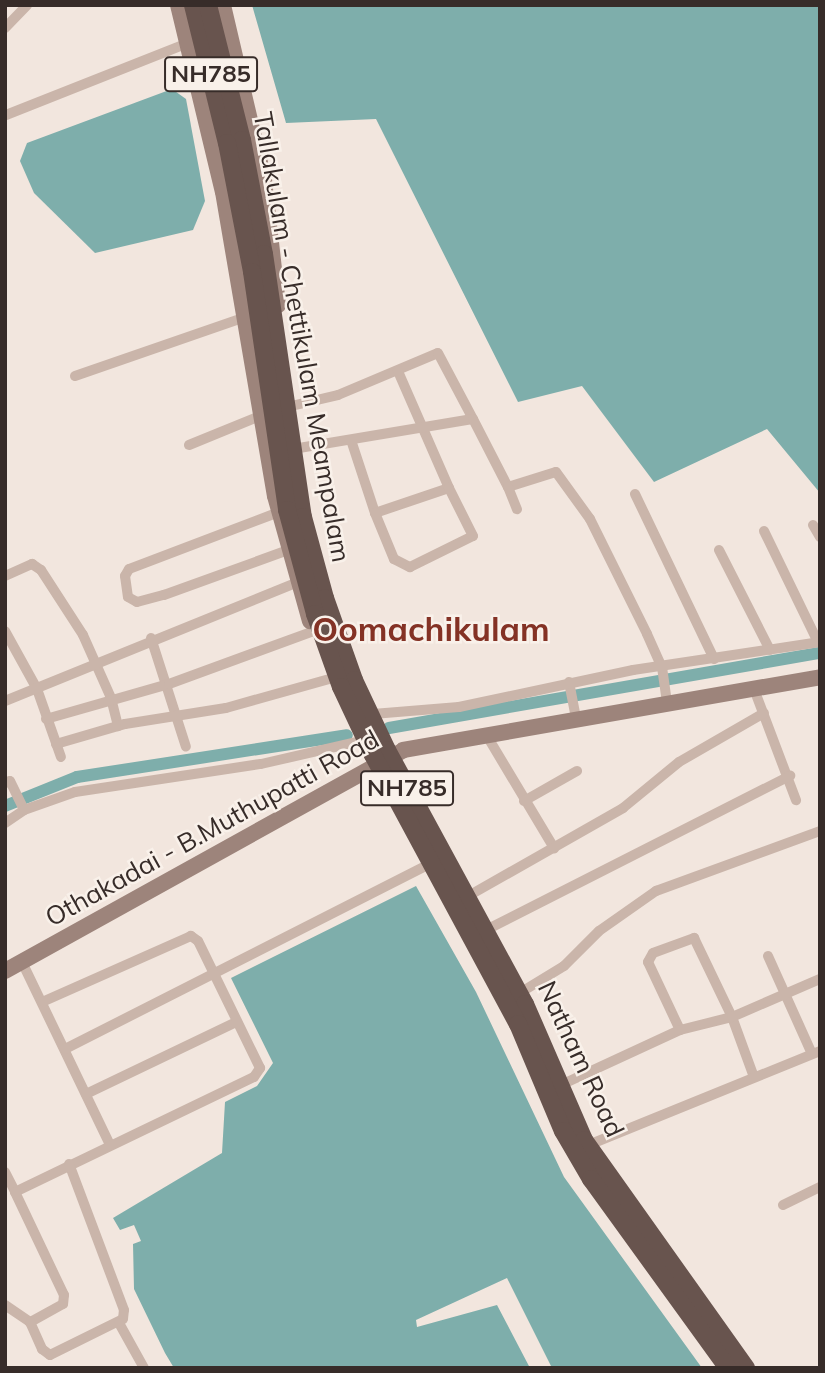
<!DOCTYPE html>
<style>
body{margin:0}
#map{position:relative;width:825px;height:1373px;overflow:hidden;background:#f2e6de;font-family:Mulish,sans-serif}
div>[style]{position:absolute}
.water>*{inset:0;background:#7eaeab}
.canal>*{height:12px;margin:-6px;padding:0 6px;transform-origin:6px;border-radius:6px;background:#7eaeab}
.minor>*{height:10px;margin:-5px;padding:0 5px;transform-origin:5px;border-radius:5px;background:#cab5aa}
.secondary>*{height:16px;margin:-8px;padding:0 8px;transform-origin:8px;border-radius:8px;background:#9d847b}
.trunk>*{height:18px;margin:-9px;padding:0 9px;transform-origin:9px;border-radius:9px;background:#68544e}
.trunk-bridge>*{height:18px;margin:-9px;padding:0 9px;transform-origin:9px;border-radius:9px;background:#68544e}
span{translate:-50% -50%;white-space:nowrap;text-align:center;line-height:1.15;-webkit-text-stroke:5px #f9f1ea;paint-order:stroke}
.shield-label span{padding:2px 5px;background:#f9f1ea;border:2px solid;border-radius:5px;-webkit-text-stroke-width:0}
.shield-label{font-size:24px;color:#372c29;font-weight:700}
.street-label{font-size:26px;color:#372c29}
.district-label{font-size:33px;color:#843225;font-weight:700}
.frame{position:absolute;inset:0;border:7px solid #372c29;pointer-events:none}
</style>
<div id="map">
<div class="water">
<i style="clip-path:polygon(252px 5px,820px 5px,820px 493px,767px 429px,654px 482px,582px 386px,518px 402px,376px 119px,286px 123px)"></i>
<i style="clip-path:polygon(172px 89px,186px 99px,205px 201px,193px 230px,95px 253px,34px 193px,20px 161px,27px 143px)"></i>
<i style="clip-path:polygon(416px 886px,476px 992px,564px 1177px,702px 1368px,552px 1368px,507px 1278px,416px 1320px,417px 1327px,497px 1305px,530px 1368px,174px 1368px,165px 1353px,134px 1289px,133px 1244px,141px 1241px,134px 1225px,120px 1230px,113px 1218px,222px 1153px,225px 1102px,257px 1086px,273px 1063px,231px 978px)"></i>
</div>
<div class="canal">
<i style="left:389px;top:728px;width:437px;rotate:-9.9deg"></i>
<i style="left:5px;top:806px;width:78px;rotate:-21.9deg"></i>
<i style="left:77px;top:777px;width:273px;rotate:-8.8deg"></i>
</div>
<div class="minor">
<i style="left:5px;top:28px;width:32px;rotate:-46deg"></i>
<i style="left:6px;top:115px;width:196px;rotate:-21.6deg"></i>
<i style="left:75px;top:376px;width:180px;rotate:-19.1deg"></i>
<i style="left:287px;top:407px;width:52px;rotate:-13.2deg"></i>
<i style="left:338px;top:395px;width:108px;rotate:-22.8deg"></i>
<i style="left:438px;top:353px;width:75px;rotate:62.1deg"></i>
<i style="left:351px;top:440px;width:77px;rotate:71.8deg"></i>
<i style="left:375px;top:513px;width:78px;rotate:-18.7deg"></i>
<i style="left:449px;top:488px;width:128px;rotate:-113.6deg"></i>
<i style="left:189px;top:445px;width:77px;rotate:-22.2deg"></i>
<i style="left:293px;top:449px;width:182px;rotate:-9.5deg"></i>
<i style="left:473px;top:419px;width:76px;rotate:62.8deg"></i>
<i style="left:508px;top:487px;width:50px;rotate:-17.4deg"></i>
<i style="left:556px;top:472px;width:58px;rotate:54.1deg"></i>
<i style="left:590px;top:519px;width:128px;rotate:63.6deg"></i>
<i style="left:647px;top:634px;width:36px;rotate:66deg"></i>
<i style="left:662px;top:667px;width:34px;rotate:82deg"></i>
<i style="left:508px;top:487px;width:24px;rotate:68deg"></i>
<i style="left:635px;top:494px;width:183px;rotate:64.4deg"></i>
<i style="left:279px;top:512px;width:160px;rotate:159.2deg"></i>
<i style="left:129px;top:569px;width:8px;rotate:120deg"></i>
<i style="left:125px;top:576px;width:21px;rotate:82deg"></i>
<i style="left:128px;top:597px;width:10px;rotate:29deg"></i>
<i style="left:137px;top:602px;width:28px;rotate:-15deg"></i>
<i style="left:164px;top:595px;width:132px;rotate:-19.9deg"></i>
<i style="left:375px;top:513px;width:50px;rotate:67.6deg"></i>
<i style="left:394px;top:559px;width:18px;rotate:27deg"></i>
<i style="left:410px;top:567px;width:70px;rotate:-26.2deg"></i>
<i style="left:473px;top:536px;width:54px;rotate:-116.6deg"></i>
<i style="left:813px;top:525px;width:14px;rotate:60deg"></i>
<i style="left:764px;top:531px;width:123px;rotate:64.1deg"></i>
<i style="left:719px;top:550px;width:112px;rotate:63deg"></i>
<i style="left:5px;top:576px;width:30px;rotate:-24deg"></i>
<i style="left:32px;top:564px;width:11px;rotate:34deg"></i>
<i style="left:41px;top:570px;width:77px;rotate:57.1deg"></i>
<i style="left:83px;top:635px;width:69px;rotate:66deg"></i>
<i style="left:111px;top:698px;width:29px;rotate:76deg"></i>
<i style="left:5px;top:631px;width:66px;rotate:61.1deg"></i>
<i style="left:37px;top:689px;width:72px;rotate:70.6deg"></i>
<i style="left:151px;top:638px;width:114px;rotate:72.2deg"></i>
<i style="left:569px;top:682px;width:37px;rotate:79deg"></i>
<i style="left:754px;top:689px;width:119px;rotate:69.3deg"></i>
<i style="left:5px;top:701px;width:314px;rotate:-22.1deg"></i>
<i style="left:373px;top:714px;width:86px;rotate:-4.7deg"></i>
<i style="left:459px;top:707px;width:178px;rotate:-12deg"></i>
<i style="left:633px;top:670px;width:189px;rotate:-8.5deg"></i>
<i style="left:46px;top:719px;width:128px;rotate:-15.9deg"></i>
<i style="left:169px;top:684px;width:154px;rotate:-20.1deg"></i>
<i style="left:487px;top:736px;width:131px;rotate:59.1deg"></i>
<i style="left:56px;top:744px;width:72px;rotate:-16.2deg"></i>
<i style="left:125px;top:724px;width:102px;rotate:-9deg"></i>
<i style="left:226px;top:708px;width:111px;rotate:-15.7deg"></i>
<i style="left:5px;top:783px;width:5px;rotate:-22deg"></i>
<i style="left:10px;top:781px;width:32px;rotate:64deg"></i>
<i style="left:524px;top:801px;width:61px;rotate:-29.5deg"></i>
<i style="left:5px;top:823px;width:23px;rotate:-34deg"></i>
<i style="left:24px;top:810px;width:54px;rotate:-19.4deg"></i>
<i style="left:75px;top:792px;width:188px;rotate:-8.6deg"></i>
<i style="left:261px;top:764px;width:103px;rotate:-13deg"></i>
<i style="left:470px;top:895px;width:176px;rotate:-29.6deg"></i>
<i style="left:623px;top:808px;width:72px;rotate:-39.4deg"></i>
<i style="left:679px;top:762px;width:98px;rotate:-30deg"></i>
<i style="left:488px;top:929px;width:339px;rotate:-26.9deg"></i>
<i style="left:768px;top:956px;width:107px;rotate:65.8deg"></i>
<i style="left:22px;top:962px;width:201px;rotate:64.3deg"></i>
<i style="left:523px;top:991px;width:48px;rotate:-31.4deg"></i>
<i style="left:564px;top:966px;width:49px;rotate:-45deg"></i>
<i style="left:599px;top:931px;width:70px;rotate:-35.1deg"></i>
<i style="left:656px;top:891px;width:175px;rotate:-20.1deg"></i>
<i style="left:680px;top:1030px;width:75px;rotate:-115.2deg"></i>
<i style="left:648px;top:962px;width:10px;rotate:-61deg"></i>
<i style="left:653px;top:953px;width:44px;rotate:-20.1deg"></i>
<i style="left:694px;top:938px;width:88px;rotate:64.3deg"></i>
<i style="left:732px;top:1017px;width:64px;rotate:69.9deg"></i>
<i style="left:65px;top:1049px;width:406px;rotate:-26.9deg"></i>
<i style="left:563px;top:1084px;width:129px;rotate:-24.8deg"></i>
<i style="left:680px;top:1030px;width:54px;rotate:-14deg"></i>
<i style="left:732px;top:1017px;width:96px;rotate:-23.4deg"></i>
<i style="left:86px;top:1094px;width:166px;rotate:-25.6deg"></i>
<i style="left:591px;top:1144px;width:247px;rotate:-22.1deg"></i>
<i style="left:5px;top:1172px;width:22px;rotate:63deg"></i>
<i style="left:15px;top:1192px;width:265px;rotate:-25.7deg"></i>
<i style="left:254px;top:1077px;width:11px;rotate:-56deg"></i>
<i style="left:260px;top:1068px;width:141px;rotate:-116deg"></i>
<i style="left:198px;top:941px;width:9px;rotate:-144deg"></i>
<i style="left:191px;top:936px;width:161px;rotate:156.1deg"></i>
<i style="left:15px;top:1192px;width:114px;rotate:64.6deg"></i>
<i style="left:64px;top:1295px;width:9px;rotate:96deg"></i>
<i style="left:63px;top:1304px;width:38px;rotate:151deg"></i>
<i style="left:783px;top:1205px;width:41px;rotate:-25.9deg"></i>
<i style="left:5px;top:1305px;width:30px;rotate:34deg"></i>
<i style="left:30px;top:1322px;width:30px;rotate:66deg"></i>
<i style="left:42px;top:1349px;width:10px;rotate:37deg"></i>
<i style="left:50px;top:1355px;width:81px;rotate:-26.3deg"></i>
<i style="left:123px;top:1319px;width:9px;rotate:-84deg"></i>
<i style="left:124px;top:1310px;width:156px;rotate:-110.6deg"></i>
<i style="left:119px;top:1323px;width:51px;rotate:60.9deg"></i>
</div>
<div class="secondary">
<i style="left:178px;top:5px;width:192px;rotate:76.5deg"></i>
<i style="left:223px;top:192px;width:308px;rotate:80.3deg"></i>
<i style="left:275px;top:496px;width:130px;rotate:74.4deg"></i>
<i style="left:223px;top:5px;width:180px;rotate:76.8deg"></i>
<i style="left:264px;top:180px;width:126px;rotate:83.6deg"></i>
<i style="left:5px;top:971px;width:455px;rotate:-29deg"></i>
<i style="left:403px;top:750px;width:423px;rotate:-9.9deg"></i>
</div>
<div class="trunk">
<i style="left:193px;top:5px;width:142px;rotate:76.2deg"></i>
<i style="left:208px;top:5px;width:139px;rotate:75.9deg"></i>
</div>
<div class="trunk-bridge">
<i style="left:242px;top:140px;width:116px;rotate:79.1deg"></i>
<i style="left:264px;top:254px;width:266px;rotate:81.6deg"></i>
<i style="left:303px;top:517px;width:84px;rotate:74.8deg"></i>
<i style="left:325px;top:598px;width:87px;rotate:70.5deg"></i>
<i style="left:354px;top:680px;width:77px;rotate:64.8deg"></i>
<i style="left:387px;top:750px;width:289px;rotate:61.5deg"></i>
<i style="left:525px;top:1004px;width:148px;rotate:66.5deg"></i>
<i style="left:584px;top:1140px;width:280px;rotate:54.6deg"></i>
<i style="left:227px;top:143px;width:131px;rotate:79deg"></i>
<i style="left:252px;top:272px;width:241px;rotate:81.6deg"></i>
<i style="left:287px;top:510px;width:108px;rotate:74.9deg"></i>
<i style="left:315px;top:614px;width:77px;rotate:70.4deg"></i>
<i style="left:341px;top:687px;width:75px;rotate:64.8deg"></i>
<i style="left:373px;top:755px;width:306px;rotate:61.7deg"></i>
<i style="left:518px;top:1024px;width:116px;rotate:67.2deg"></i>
<i style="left:563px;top:1131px;width:56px;rotate:59.7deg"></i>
<i style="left:591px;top:1179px;width:233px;rotate:54.1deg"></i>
</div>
<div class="shield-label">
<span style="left:211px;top:74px">NH785</span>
<span style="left:407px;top:788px">NH785</span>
</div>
<div class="street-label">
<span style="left:302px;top:337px;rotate:80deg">Tallakulam - Chettikulam Meampalam</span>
<span style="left:212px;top:828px;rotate:-29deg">Othakadai - B.Muthupatti Road</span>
<span style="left:581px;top:1059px;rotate:65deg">Natham Road</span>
</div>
<div class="district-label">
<span style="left:431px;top:629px">Oomachikulam</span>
</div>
<div class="frame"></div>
</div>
